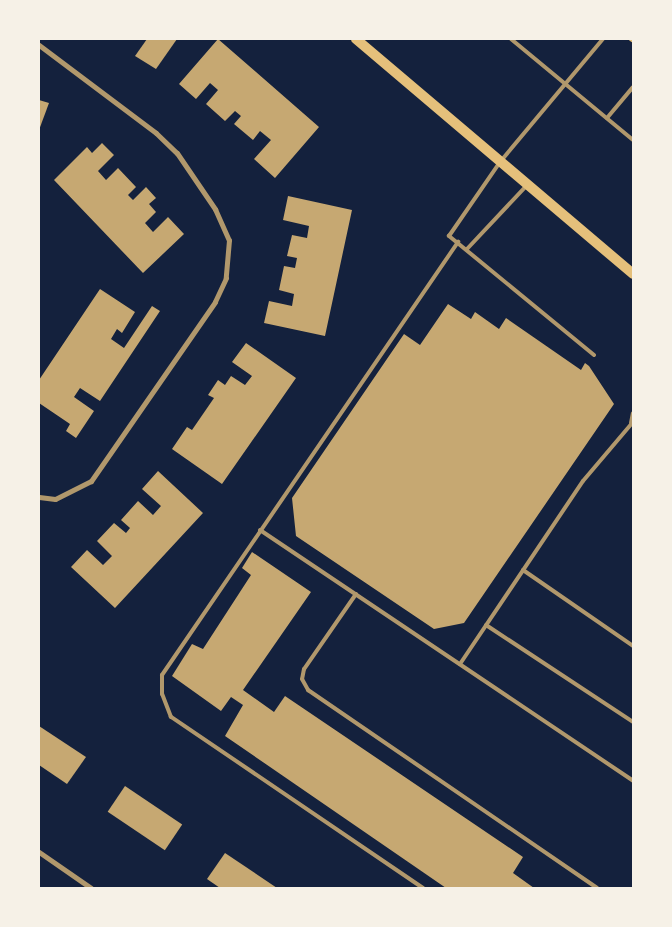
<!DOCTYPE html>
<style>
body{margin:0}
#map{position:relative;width:672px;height:927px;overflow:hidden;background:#14213d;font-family:"DejaVu Sans",sans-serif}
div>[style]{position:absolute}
.building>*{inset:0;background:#c6a872;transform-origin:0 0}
.path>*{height:3px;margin:-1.5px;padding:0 1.5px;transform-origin:1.5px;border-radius:1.5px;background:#e5c07b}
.service>*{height:4px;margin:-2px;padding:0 2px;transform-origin:2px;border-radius:2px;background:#b1986c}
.minor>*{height:5px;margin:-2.5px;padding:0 2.5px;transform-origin:2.5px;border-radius:2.5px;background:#b1986c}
.secondary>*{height:10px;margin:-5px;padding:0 5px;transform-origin:5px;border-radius:5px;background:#e5c07b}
span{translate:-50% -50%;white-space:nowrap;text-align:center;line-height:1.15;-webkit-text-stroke:4px #f6f1e7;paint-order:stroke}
.frame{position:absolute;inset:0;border:40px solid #f6f1e7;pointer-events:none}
</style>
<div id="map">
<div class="building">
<i style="clip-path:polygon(147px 39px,177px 39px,156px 69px,135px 56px)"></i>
<i style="clip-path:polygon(218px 39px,319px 127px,275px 178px,254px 159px,271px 140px,260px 131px,253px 140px,234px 124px,241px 116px,235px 111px,225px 121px,206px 104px,218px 90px,210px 83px,196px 99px,179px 84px)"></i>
<i style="clip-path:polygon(39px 100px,49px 103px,39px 130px)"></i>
<i style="clip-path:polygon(102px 143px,114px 155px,98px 171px,106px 180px,118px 168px,136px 187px,128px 195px,133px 200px,146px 187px,156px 198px,149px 204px,156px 212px,145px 223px,153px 232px,168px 217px,184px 234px,143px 273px,54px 180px,87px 147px,92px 153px)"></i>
<i style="clip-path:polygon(288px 196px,352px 210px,325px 336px,264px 323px,269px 301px,292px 306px,294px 294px,279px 290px,284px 266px,295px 268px,297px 258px,287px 256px,292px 235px,307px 238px,309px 226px,283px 220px)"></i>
<i style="clip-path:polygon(100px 289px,135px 312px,122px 333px,117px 329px,111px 339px,124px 348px,152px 306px,160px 311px,100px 401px,80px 388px,74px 397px,94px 411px,76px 438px,66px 431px,70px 424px,39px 403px,39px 380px)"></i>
<i style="clip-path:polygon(448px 304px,471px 319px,475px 312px,499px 329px,506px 318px,581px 370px,585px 363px,589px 366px,614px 404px,464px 623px,434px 629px,296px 536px,292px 498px,404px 334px,420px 345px)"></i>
<i style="clip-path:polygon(246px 343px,296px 378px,222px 484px,172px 449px,187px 427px,192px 430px,214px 398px,208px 395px,218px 380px,225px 385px,231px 376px,245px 385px,252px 376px,232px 362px)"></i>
<i style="clip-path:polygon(158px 471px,203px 513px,115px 608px,71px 567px,87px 550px,103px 565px,112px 556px,97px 541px,114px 523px,126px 533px,130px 528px,121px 520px,138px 501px,153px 515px,161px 506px,142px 489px)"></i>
<i style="clip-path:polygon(252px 552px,311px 592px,243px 690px,274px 712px,285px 696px,523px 857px,513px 873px,534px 888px,446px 888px,225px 736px,243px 705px,231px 697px,221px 711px,172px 676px,192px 644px,203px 649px,251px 575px,242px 568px)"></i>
<i style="clip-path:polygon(39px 726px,86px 757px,67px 784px,39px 765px)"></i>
<i style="left:125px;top:786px;width:69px;height:31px;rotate:34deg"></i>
<i style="clip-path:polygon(225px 853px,277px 888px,220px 888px,207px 879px)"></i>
</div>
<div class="path">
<i style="left:630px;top:39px;width:4px;rotate:34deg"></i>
</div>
<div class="service">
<i style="left:511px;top:39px;width:158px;rotate:39.6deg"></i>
<i style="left:607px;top:118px;width:40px;rotate:-50deg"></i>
<i style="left:467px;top:249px;width:88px;rotate:-46.8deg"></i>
<i style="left:594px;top:355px;width:188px;rotate:-140.6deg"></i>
<i style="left:449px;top:236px;width:90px;rotate:-55.4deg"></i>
<i style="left:500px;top:162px;width:160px;rotate:-50.1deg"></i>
<i style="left:631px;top:423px;width:10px;rotate:-79deg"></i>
<i style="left:260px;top:530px;width:450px;rotate:33.9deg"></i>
<i style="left:523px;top:570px;width:134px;rotate:34.6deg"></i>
<i style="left:356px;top:594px;width:91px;rotate:124.7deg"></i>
<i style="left:304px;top:669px;width:10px;rotate:101deg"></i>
<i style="left:302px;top:679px;width:13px;rotate:61deg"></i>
<i style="left:308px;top:690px;width:350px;rotate:34.4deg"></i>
<i style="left:486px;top:625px;width:176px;rotate:33.4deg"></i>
<i style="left:460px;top:664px;width:220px;rotate:-56.1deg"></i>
<i style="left:583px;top:481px;width:77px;rotate:-49.7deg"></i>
<i style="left:423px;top:888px;width:305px;rotate:-145.8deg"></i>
<i style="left:171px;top:717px;width:25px;rotate:-111deg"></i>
<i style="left:162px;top:694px;width:19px;rotate:-90deg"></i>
<i style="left:162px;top:675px;width:525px;rotate:-55.64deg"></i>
</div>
<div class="minor">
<i style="left:39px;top:45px;width:146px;rotate:36.9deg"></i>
<i style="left:156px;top:133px;width:29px;rotate:44deg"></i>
<i style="left:177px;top:153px;width:68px;rotate:55.8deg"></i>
<i style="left:215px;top:209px;width:34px;rotate:66deg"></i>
<i style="left:229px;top:240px;width:38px;rotate:95deg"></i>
<i style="left:226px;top:278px;width:26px;rotate:115deg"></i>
<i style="left:215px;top:302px;width:218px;rotate:124.7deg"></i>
<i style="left:91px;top:481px;width:40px;rotate:153.4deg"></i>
<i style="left:55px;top:499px;width:16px;rotate:-173deg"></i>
<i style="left:39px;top:852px;width:63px;rotate:34.7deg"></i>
</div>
<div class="secondary">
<i style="left:356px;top:39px;width:363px;rotate:40.3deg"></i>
</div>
<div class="frame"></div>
</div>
